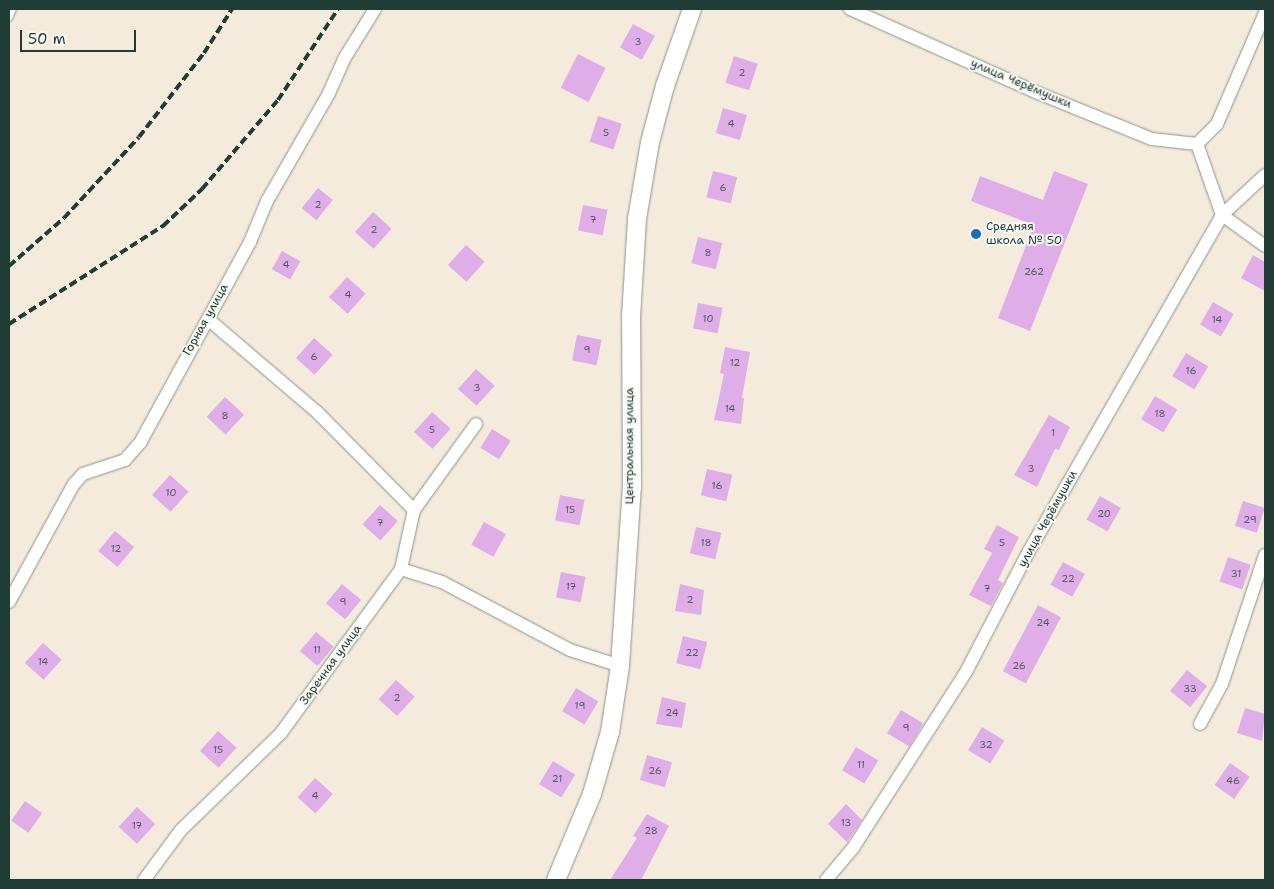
<!DOCTYPE html>
<meta charset="utf-8">
<style>
body{margin:0}
#map{position:relative;width:1274px;height:889px;overflow:hidden;background:#f4ebdc;font-family:"Shantell Sans",sans-serif}
div>[style]{position:absolute}
.building>*{inset:0;background:#dfaee9;transform-origin:0 0}
.roads{filter:drop-shadow(0 0 1px #8a9488) drop-shadow(0 0 1px #8a9488)}
.lane>*{height:6px;margin:-3px;padding:0 3px;transform-origin:3px;border-radius:3px;background:#fff}
.street>*{height:12px;margin:-6px;padding:0 6px;transform-origin:6px;border-radius:6px;background:#fff}
.secondary>*{height:18px;margin:-9px;padding:0 9px;transform-origin:9px;border-radius:9px;background:#fff}
.rail>*{height:4px;margin-top:-2px;transform-origin:0;background:repeating-linear-gradient(90deg,#1f3d34 0 8px,transparent 0 12px)}
.dots>*{width:14px;height:14px;translate:-50% -50%;box-sizing:border-box;border:2px solid #f6f6f2;border-radius:50%}
span{translate:-50% -50%;white-space:nowrap;text-align:center;line-height:1.15;-webkit-text-stroke:4px #f6f6f2;paint-order:stroke}
.number-label{font-size:10px;color:#4f5961}
.number-label span{-webkit-text-stroke-width:0}
.street-label{font-size:12px;color:#1f3d34}
.poi-label{font-size:12px;color:#1f3d34}
.left{translate:0 -50%;text-align:left}
.frame{position:absolute;inset:0;border:10px solid #1f3d34;pointer-events:none}
.scale{position:absolute;left:20px;top:30px;width:116px;height:22px;box-sizing:border-box;border:2px solid #1f3d34;border-top:0;padding-left:6px;font-size:15px;line-height:18px;white-space:nowrap;color:#1f3d34;-webkit-text-stroke:4px #f6f6f2;paint-order:stroke}
</style>
<div id="map">
<div class="building">
<i style="left:633px;top:24px;width:25px;height:27px;rotate:29deg"></i>
<i style="left:578px;top:54px;width:31px;height:38px;rotate:27deg"></i>
<i style="left:734px;top:56px;width:25px;height:28px;rotate:18deg"></i>
<i style="left:723px;top:108px;width:25px;height:26px;rotate:16deg"></i>
<i style="left:598px;top:116px;width:25px;height:27px;rotate:18deg"></i>
<i style="left:713px;top:171px;width:25px;height:27px;rotate:14deg"></i>
<i style="clip-path:polygon(1054px 171px,1088px 184px,1030px 331px,998px 318px,1034px 225px,971px 201px,980px 176px,1043px 200px)"></i>
<i style="left:318px;top:188px;width:19px;height:26px;rotate:39deg"></i>
<i style="left:583px;top:205px;width:25px;height:26px;rotate:11deg"></i>
<i style="left:373px;top:212px;width:25px;height:27px;rotate:42deg"></i>
<i style="left:698px;top:237px;width:25px;height:27px;rotate:14deg"></i>
<i style="left:466px;top:245px;width:25px;height:27px;rotate:42deg"></i>
<i style="left:282px;top:251px;width:21px;height:21px;rotate:29deg"></i>
<i style="clip-path:polygon(1253px 255px,1265px 262px,1265px 291px,1241px 278px)"></i>
<i style="left:347px;top:277px;width:25px;height:27px;rotate:42deg"></i>
<i style="left:1213px;top:302px;width:24px;height:26px;rotate:30deg"></i>
<i style="left:698px;top:303px;width:25px;height:26px;rotate:11deg"></i>
<i style="left:577px;top:335px;width:25px;height:26px;rotate:11deg"></i>
<i style="left:314px;top:338px;width:25px;height:27px;rotate:42deg"></i>
<i style="clip-path:polygon(725px 347px,750px 352px,742px 398px,744px 398px,741px 424px,714px 420px,724px 374px,720px 373px)"></i>
<i style="left:1186px;top:353px;width:26px;height:27px;rotate:31deg"></i>
<i style="left:476px;top:369px;width:25px;height:27px;rotate:42deg"></i>
<i style="left:1155px;top:396px;width:26px;height:27px;rotate:31deg"></i>
<i style="left:225px;top:397px;width:26px;height:27px;rotate:43deg"></i>
<i style="left:432px;top:412px;width:25px;height:27px;rotate:42deg"></i>
<i style="clip-path:polygon(1049px 415px,1070px 427px,1059px 450px,1055px 449px,1037px 487px,1014px 475px)"></i>
<i style="left:492px;top:429px;width:22px;height:22px;rotate:32deg"></i>
<i style="left:707px;top:469px;width:26px;height:27px;rotate:13deg"></i>
<i style="left:170px;top:475px;width:25px;height:27px;rotate:42deg"></i>
<i style="left:560px;top:495px;width:25px;height:26px;rotate:11deg"></i>
<i style="left:1100px;top:496px;width:24px;height:27px;rotate:30deg"></i>
<i style="left:1243px;top:501px;width:23px;height:26px;rotate:18deg"></i>
<i style="left:380px;top:505px;width:24px;height:26px;rotate:42deg"></i>
<i style="left:484px;top:522px;width:25px;height:26px;rotate:29deg"></i>
<i style="clip-path:polygon(997px 525px,1019px 537px,998px 580px,1003px 583px,991px 606px,969px 595px,992px 553px,984px 549px)"></i>
<i style="left:696px;top:527px;width:26px;height:27px;rotate:13deg"></i>
<i style="left:115px;top:531px;width:25px;height:26px;rotate:40deg"></i>
<i style="left:1228px;top:557px;width:24px;height:26px;rotate:19deg"></i>
<i style="left:1063px;top:562px;width:25px;height:26px;rotate:29deg"></i>
<i style="left:561px;top:572px;width:25px;height:26px;rotate:11deg"></i>
<i style="left:342px;top:584px;width:25px;height:25px;rotate:40deg"></i>
<i style="clip-path:polygon(680px 584px,704px 590px,701px 615px,675px 611px)"></i>
<i style="left:1038px;top:605px;width:26px;height:75px;rotate:28deg"></i>
<i style="left:316px;top:632px;width:23px;height:25px;rotate:40deg"></i>
<i style="left:683px;top:636px;width:25px;height:28px;rotate:14deg"></i>
<i style="left:43px;top:643px;width:25px;height:27px;rotate:42deg"></i>
<i style="left:1187px;top:670px;width:26px;height:27px;rotate:39deg"></i>
<i style="left:396px;top:680px;width:25px;height:26px;rotate:42deg"></i>
<i style="left:576px;top:688px;width:26px;height:27px;rotate:31deg"></i>
<i style="clip-path:polygon(662px 697px,686px 703px,682px 728px,656px 724px)"></i>
<i style="clip-path:polygon(1245px 708px,1265px 714px,1262px 741px,1237px 733px)"></i>
<i style="left:901px;top:710px;width:26px;height:27px;rotate:31deg"></i>
<i style="left:982px;top:727px;width:26px;height:27px;rotate:31deg"></i>
<i style="left:218px;top:731px;width:25px;height:27px;rotate:42deg"></i>
<i style="left:856px;top:747px;width:26px;height:27px;rotate:31deg"></i>
<i style="left:647px;top:755px;width:26px;height:26px;rotate:16deg"></i>
<i style="left:553px;top:761px;width:26px;height:27px;rotate:31deg"></i>
<i style="left:1230px;top:763px;width:24px;height:27px;rotate:35deg"></i>
<i style="left:315px;top:778px;width:24px;height:26px;rotate:42deg"></i>
<i style="left:25px;top:801px;width:21px;height:24px;rotate:35deg"></i>
<i style="clip-path:polygon(846px 804px,862px 820px,847px 842px,828px 824px)"></i>
<i style="left:137px;top:807px;width:25px;height:27px;rotate:43deg"></i>
<i style="clip-path:polygon(647px 814px,669px 826px,641px 880px,610px 880px,637px 838px,633px 836px)"></i>
</div>
<div class="roads">
<div class="lane">
<i style="left:9px;top:18px;width:10px;rotate:-66deg"></i>
</div>
<div class="street">
<i style="left:850px;top:9px;width:206px;rotate:24.1deg"></i>
<i style="left:1038px;top:93px;width:123px;rotate:22deg"></i>
<i style="left:1152px;top:139px;width:45px;rotate:6.3deg"></i>
<i style="left:1197px;top:144px;width:28px;rotate:-45deg"></i>
<i style="left:1217px;top:124px;width:121px;rotate:-66.6deg"></i>
<i style="left:1265px;top:175px;width:59px;rotate:137.1deg"></i>
<i style="left:1222px;top:215px;width:53px;rotate:35.8deg"></i>
<i style="left:208px;top:319px;width:143px;rotate:40.5deg"></i>
<i style="left:317px;top:412px;width:138px;rotate:45.3deg"></i>
<i style="left:401px;top:569px;width:43px;rotate:17.6deg"></i>
<i style="left:442px;top:582px;width:145px;rotate:28deg"></i>
<i style="left:570px;top:650px;width:52px;rotate:17.7deg"></i>
<i style="left:9px;top:602px;width:135px;rotate:-61.2deg"></i>
<i style="left:74px;top:484px;width:13px;rotate:-48deg"></i>
<i style="left:83px;top:474px;width:44px;rotate:-18.4deg"></i>
<i style="left:125px;top:460px;width:23px;rotate:-49deg"></i>
<i style="left:140px;top:443px;width:229px;rotate:-61.3deg"></i>
<i style="left:250px;top:242px;width:44px;rotate:-67.5deg"></i>
<i style="left:267px;top:201px;width:125px;rotate:-60.1deg"></i>
<i style="left:329px;top:93px;width:37px;rotate:-66deg"></i>
<i style="left:344px;top:59px;width:59px;rotate:-58.2deg"></i>
<i style="left:1200px;top:724px;width:46px;rotate:-61.2deg"></i>
<i style="left:1222px;top:684px;width:136px;rotate:-71.6deg"></i>
<i style="left:144px;top:880px;width:62px;rotate:-53.5deg"></i>
<i style="left:181px;top:830px;width:139px;rotate:-44.1deg"></i>
<i style="left:281px;top:733px;width:203px;rotate:-53.8deg"></i>
<i style="left:401px;top:569px;width:60px;rotate:-77.6deg"></i>
<i style="left:414px;top:510px;width:106px;rotate:-54.2deg"></i>
<i style="left:826px;top:880px;width:42px;rotate:-49.8deg"></i>
<i style="left:853px;top:848px;width:209px;rotate:-57.3deg"></i>
<i style="left:966px;top:672px;width:136px;rotate:-62.5deg"></i>
<i style="left:1029px;top:551px;width:387px;rotate:-60.1deg"></i>
<i style="left:1222px;top:215px;width:75px;rotate:-109.4deg"></i>
</div>
<div class="secondary">
<i style="left:556px;top:880px;width:93px;rotate:-67.3deg"></i>
<i style="left:592px;top:794px;width:65px;rotate:-73.8deg"></i>
<i style="left:610px;top:732px;width:67px;rotate:-81.4deg"></i>
<i style="left:620px;top:666px;width:179px;rotate:-86.2deg"></i>
<i style="left:632px;top:487px;width:170px;rotate:-90.3deg"></i>
<i style="left:631px;top:317px;width:98px;rotate:-86.5deg"></i>
<i style="left:637px;top:219px;width:78px;rotate:-80.4deg"></i>
<i style="left:650px;top:142px;width:58px;rotate:-75deg"></i>
<i style="left:665px;top:86px;width:82px;rotate:-70.7deg"></i>
</div>
</div>
<div class="rail">
<i style="left:9px;top:266px;width:73px;rotate:-41.1deg"></i>
<i style="left:64px;top:218px;width:110px;rotate:-47.2deg"></i>
<i style="left:139px;top:137px;width:106px;rotate:-52.3deg"></i>
<i style="left:204px;top:53px;width:52px;rotate:-57.5deg"></i>
<i style="left:9px;top:324px;width:183px;rotate:-32.5deg"></i>
<i style="left:163px;top:226px;width:54px;rotate:-43.5deg"></i>
<i style="left:202px;top:189px;width:117px;rotate:-49.5deg"></i>
<i style="left:278px;top:100px;width:109px;rotate:-56.6deg"></i>
</div>
<div class="dots">
<i style="left:976px;top:234px;background:#1f6fb2"></i>
</div>
<div class="number-label">
<span style="left:638px;top:42px">3</span>
<span style="left:742px;top:73px">2</span>
<span style="left:731px;top:124px">4</span>
<span style="left:606px;top:133px">5</span>
<span style="left:723px;top:188px">6</span>
<span style="left:318px;top:205px">2</span>
<span style="left:593px;top:220px">7</span>
<span style="left:374px;top:230px">2</span>
<span style="left:708px;top:253px">8</span>
<span style="left:286px;top:265px">4</span>
<span style="left:1034px;top:272px">262</span>
<span style="left:348px;top:295px">4</span>
<span style="left:708px;top:319px">10</span>
<span style="left:1217px;top:320px">14</span>
<span style="left:587px;top:350px">9</span>
<span style="left:314px;top:357px">6</span>
<span style="left:735px;top:363px">12</span>
<span style="left:1191px;top:371px">16</span>
<span style="left:477px;top:388px">3</span>
<span style="left:730px;top:409px">14</span>
<span style="left:1160px;top:414px">18</span>
<span style="left:225px;top:416px">8</span>
<span style="left:432px;top:430px">5</span>
<span style="left:1053px;top:433px">1</span>
<span style="left:1031px;top:469px">3</span>
<span style="left:717px;top:486px">16</span>
<span style="left:171px;top:493px">10</span>
<span style="left:570px;top:510px">15</span>
<span style="left:1104px;top:514px">20</span>
<span style="left:1250px;top:520px">29</span>
<span style="left:380px;top:523px">7</span>
<span style="left:706px;top:543px">18</span>
<span style="left:1002px;top:543px">5</span>
<span style="left:116px;top:549px">12</span>
<span style="left:1236px;top:574px">31</span>
<span style="left:1068px;top:579px">22</span>
<span style="left:571px;top:587px">17</span>
<span style="left:987px;top:589px">7</span>
<span style="left:690px;top:600px">2</span>
<span style="left:343px;top:602px">9</span>
<span style="left:1043px;top:623px">24</span>
<span style="left:317px;top:650px">11</span>
<span style="left:692px;top:653px">22</span>
<span style="left:43px;top:662px">14</span>
<span style="left:1019px;top:666px">26</span>
<span style="left:1190px;top:689px">33</span>
<span style="left:397px;top:698px">2</span>
<span style="left:580px;top:706px">19</span>
<span style="left:672px;top:713px">24</span>
<span style="left:906px;top:728px">9</span>
<span style="left:986px;top:745px">32</span>
<span style="left:218px;top:750px">15</span>
<span style="left:861px;top:765px">11</span>
<span style="left:655px;top:771px">26</span>
<span style="left:557px;top:779px">21</span>
<span style="left:1233px;top:781px">46</span>
<span style="left:315px;top:796px">4</span>
<span style="left:846px;top:823px">13</span>
<span style="left:137px;top:826px">17</span>
<span style="left:651px;top:831px">28</span>
</div>
<div class="street-label">
<span style="left:1021px;top:84px;rotate:23deg">улица Черёмушки</span>
<span style="left:206px;top:320px;rotate:-61deg">Горная улица</span>
<span style="left:630px;top:446px;rotate:-90deg">Центральная улица</span>
<span style="left:1048px;top:519px;rotate:-61deg">улица Черёмушки</span>
<span style="left:331px;top:665px;rotate:-54deg">Заречная улица</span>
</div>
<div class="poi-label">
<span class="left" style="left:986px;top:234px">Средняя<br>школа № 50</span>
</div>
<div class="frame"></div>
<div class="scale">50 m</div>
</div>
